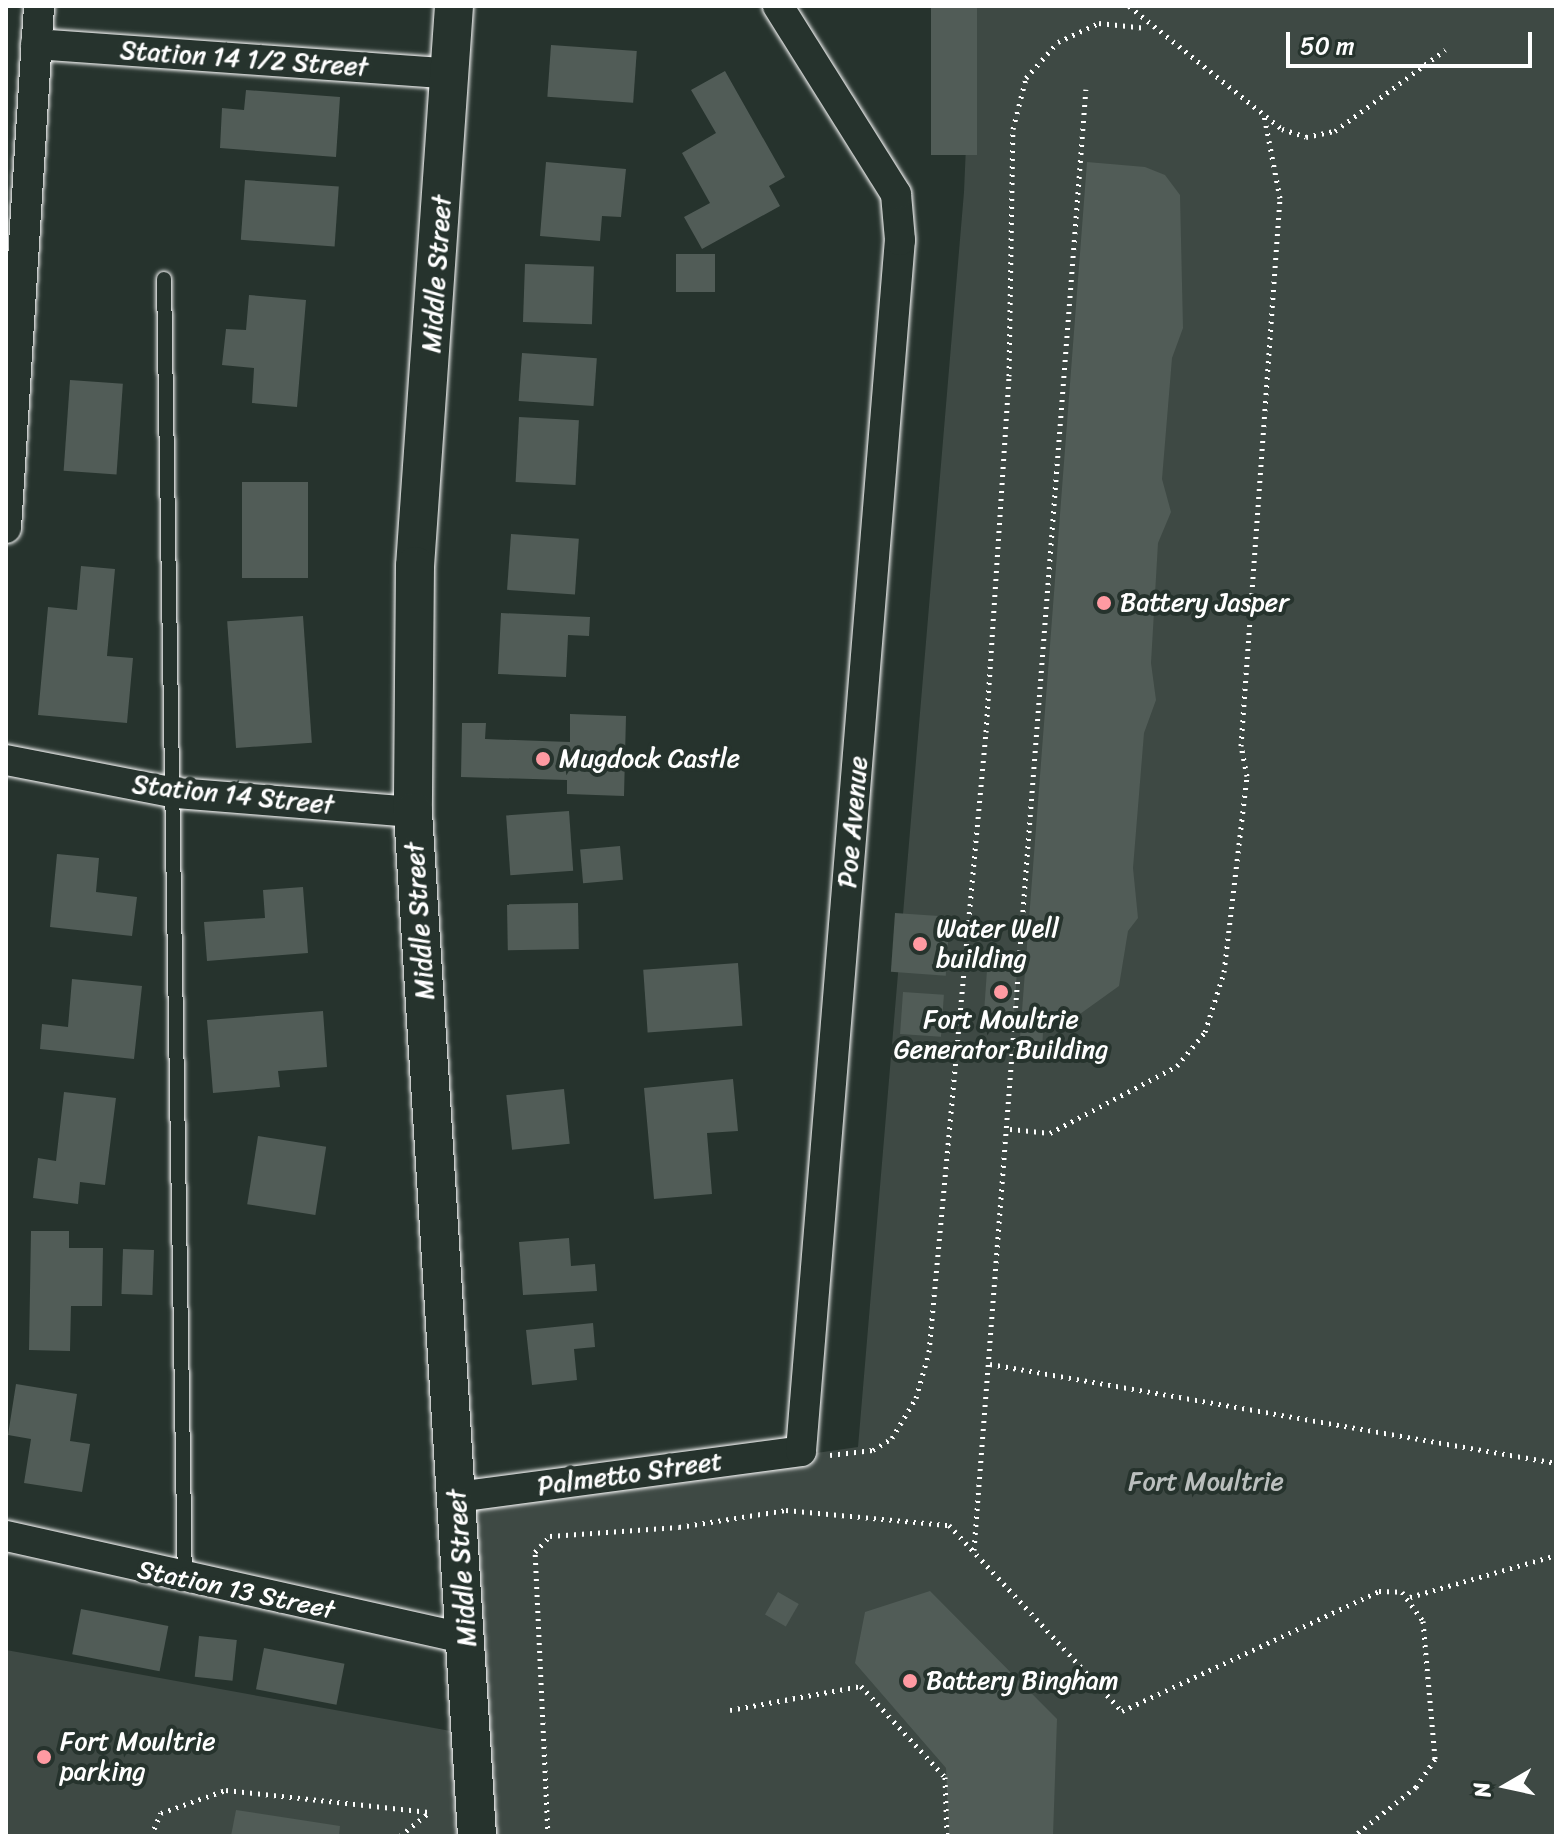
<!DOCTYPE html>
<style>
body{margin:0}
#map{position:relative;width:1562px;height:1842px;overflow:hidden;background:#26332d;font-family:Sriracha,sans-serif}
div>[style]{position:absolute}
.green>*{inset:0;background:#3e4944}
.building>*{inset:0;background:#515c57;transform-origin:0 0}
.path>*{height:5px;margin-top:-2.5px;transform-origin:0;background:repeating-linear-gradient(90deg,#fff 0 2px,transparent 0 8px)}
.roads{filter:drop-shadow(0 0 2px #fff) drop-shadow(0 0 2px #fff)}
.service>*{height:14px;margin:-7px;padding:0 7px;transform-origin:7px;border-radius:7px;background:#26332d}
.minor>*{height:30px;margin:-15px;padding:0 15px;transform-origin:15px;border-radius:15px;background:#26332d}
.tertiary>*{height:38px;margin:-19px;padding:0 19px;transform-origin:19px;border-radius:19px;background:#26332d}
.dots>*{width:22px;height:22px;translate:-50% -50%;box-sizing:border-box;border:4px solid #26332d;border-radius:50%}
span{translate:-50% -50%;white-space:nowrap;text-align:center;line-height:1.15;-webkit-text-stroke:8px #26332d;paint-order:stroke}
.street-label{font-size:26px;color:#fff}
.poi-label{font-size:26px;color:#fff}
.left{translate:0 -50%;text-align:left}
.park-label{font-size:26px;color:#bbbfbe}
.frame{position:absolute;inset:0;border:8px solid #fff;pointer-events:none}
.north{position:absolute;left:1466px;top:1746px;width:80px;height:80px;-webkit-text-stroke:6px #26332d;paint-order:stroke;rotate:261deg;font-size:22px;font-weight:700;line-height:32px;text-align:center;color:#fff}
.north::after{content:'';display:block;margin:auto;width:28px;height:36px;background:#fff;clip-path:polygon(50% 0,100% 100%,50% 72%,0 100%)}
.scale{position:absolute;left:1286px;top:32px;width:246px;height:36px;box-sizing:border-box;border:4px solid #fff;border-top:0;padding-left:10px;font-size:24px;line-height:28px;white-space:nowrap;color:#fff;-webkit-text-stroke:6px #26332d;paint-order:stroke}
</style>
<div id="map">
<div class="green">
<i style="clip-path:polygon(972px 6px,1556px 6px,1556px 1836px,6px 1836px,6px 1650px,478px 1736px,465px 1503px,858px 1447px,964px 192px)"></i>
</div>
<div class="building">
<i style="left:931px;top:6px;width:46px;height:149px"></i>
<i style="left:551px;top:45px;width:86px;height:52px;rotate:4deg"></i>
<i style="clip-path:polygon(725px 71px,785px 177px,769px 186px,780px 206px,702px 249px,684px 217px,710px 203px,682px 153px,716px 133px,691px 90px)"></i>
<i style="clip-path:polygon(246px 90px,340px 97px,336px 157px,220px 148px,222px 108px,244px 110px)"></i>
<i style="clip-path:polygon(546px 162px,626px 169px,621px 217px,602px 216px,600px 241px,540px 236px)"></i>
<i style="clip-path:polygon(1087px 162px,1145px 167px,1165px 175px,1180px 195px,1183px 328px,1172px 358px,1162px 479px,1171px 512px,1158px 543px,1151px 663px,1156px 700px,1144px 733px,1133px 868px,1138px 918px,1128px 931px,1119px 986px,1080px 1014px,1044px 1012px,1042px 1052px,1019px 1050px)"></i>
<i style="left:245px;top:180px;width:94px;height:60px;rotate:4deg"></i>
<i style="left:676px;top:254px;width:39px;height:38px"></i>
<i style="left:525px;top:264px;width:69px;height:58px;rotate:2deg"></i>
<i style="clip-path:polygon(249px 295px,306px 300px,297px 407px,252px 403px,254px 368px,222px 365px,226px 329px,246px 330px)"></i>
<i style="left:522px;top:353px;width:75px;height:48px;rotate:4deg"></i>
<i style="left:70px;top:380px;width:53px;height:91px;rotate:4deg"></i>
<i style="left:519px;top:417px;width:60px;height:65px;rotate:3deg"></i>
<i style="left:242px;top:482px;width:66px;height:96px"></i>
<i style="left:511px;top:534px;width:68px;height:56px;rotate:4deg"></i>
<i style="clip-path:polygon(81px 566px,115px 569px,107px 656px,133px 658px,127px 723px,38px 715px,48px 607px,77px 610px)"></i>
<i style="clip-path:polygon(501px 613px,590px 617px,589px 636px,568px 635px,566px 677px,498px 674px)"></i>
<i style="left:303px;top:616px;width:127px;height:76px;rotate:86deg"></i>
<i style="clip-path:polygon(570px 714px,626px 716px,624px 796px,567px 794px,567px 780px,461px 777px,462px 723px,486px 723px,485px 739px,570px 742px)"></i>
<i style="left:569px;top:811px;width:60px;height:63px;rotate:86deg"></i>
<i style="left:620px;top:846px;width:34px;height:40px;rotate:85deg"></i>
<i style="clip-path:polygon(57px 854px,99px 858px,96px 892px,137px 897px,132px 936px,50px 927px)"></i>
<i style="clip-path:polygon(303px 887px,308px 953px,207px 961px,204px 922px,265px 918px,263px 890px)"></i>
<i style="left:578px;top:903px;width:46px;height:71px;rotate:89deg"></i>
<i style="left:895px;top:913px;width:55px;height:59px;rotate:4deg"></i>
<i style="left:738px;top:963px;width:63px;height:95px;rotate:86deg"></i>
<i style="left:987px;top:970px;width:30px;height:43px;rotate:4deg"></i>
<i style="clip-path:polygon(72px 979px,142px 986px,134px 1059px,40px 1049px,42px 1024px,68px 1027px)"></i>
<i style="left:903px;top:992px;width:41px;height:42px;rotate:4deg"></i>
<i style="clip-path:polygon(323px 1011px,327px 1067px,278px 1071px,280px 1087px,213px 1093px,207px 1020px)"></i>
<i style="clip-path:polygon(733px 1079px,738px 1131px,707px 1133px,712px 1194px,654px 1199px,644px 1088px)"></i>
<i style="left:564px;top:1089px;width:55px;height:58px;rotate:84deg"></i>
<i style="clip-path:polygon(64px 1092px,116px 1098px,105px 1185px,80px 1182px,78px 1204px,33px 1198px,38px 1158px,56px 1161px)"></i>
<i style="left:258px;top:1136px;width:69px;height:69px;rotate:9deg"></i>
<i style="clip-path:polygon(31px 1231px,69px 1231px,69px 1248px,103px 1248px,102px 1306px,71px 1306px,70px 1351px,29px 1350px)"></i>
<i style="clip-path:polygon(569px 1238px,571px 1266px,595px 1264px,597px 1291px,523px 1295px,519px 1242px)"></i>
<i style="left:123px;top:1249px;width:31px;height:45px;rotate:2deg"></i>
<i style="clip-path:polygon(593px 1323px,595px 1347px,574px 1349px,577px 1380px,532px 1385px,526px 1330px)"></i>
<i style="clip-path:polygon(16px 1384px,77px 1394px,70px 1441px,90px 1444px,82px 1492px,24px 1483px,31px 1439px,8px 1435px)"></i>
<i style="clip-path:polygon(930px 1591px,1057px 1719px,1053px 1836px,949px 1836px,946px 1768px,855px 1663px,865px 1612px)"></i>
<i style="left:778px;top:1592px;width:24px;height:26px;rotate:30deg"></i>
<i style="left:81px;top:1609px;width:89px;height:46px;rotate:11deg"></i>
<i style="left:199px;top:1636px;width:38px;height:41px;rotate:6deg"></i>
<i style="left:264px;top:1648px;width:82px;height:42px;rotate:11deg"></i>
<i style="clip-path:polygon(236px 1810px,340px 1826px,339px 1836px,231px 1836px)"></i>
</div>
<div class="path">
<i style="left:1129px;top:6px;width:196px;rotate:38.8deg"></i>
<i style="left:1282px;top:129px;width:25px;rotate:18deg"></i>
<i style="left:1306px;top:137px;width:30px;rotate:-12deg"></i>
<i style="left:1335px;top:131px;width:137px;rotate:-36.4deg"></i>
<i style="left:1010px;top:1129px;width:40px;rotate:5.7deg"></i>
<i style="left:1050px;top:1133px;width:144px;rotate:-27.8deg"></i>
<i style="left:1177px;top:1066px;width:44px;rotate:-50.5deg"></i>
<i style="left:1205px;top:1032px;width:63px;rotate:-72.4deg"></i>
<i style="left:1224px;top:972px;width:197px;rotate:-83.3deg"></i>
<i style="left:1247px;top:776px;width:31px;rotate:-101deg"></i>
<i style="left:1241px;top:746px;width:549px;rotate:-85.93deg"></i>
<i style="left:1280px;top:198px;width:85px;rotate:-100.9deg"></i>
<i style="left:990px;top:1364px;width:575px;rotate:9.92deg"></i>
<i style="left:830px;top:1455px;width:43px;rotate:-6.6deg"></i>
<i style="left:873px;top:1450px;width:22px;rotate:-32deg"></i>
<i style="left:892px;top:1438px;width:47px;rotate:-59deg"></i>
<i style="left:916px;top:1398px;width:48px;rotate:-74.2deg"></i>
<i style="left:929px;top:1352px;width:623px;rotate:-84.75deg"></i>
<i style="left:986px;top:732px;width:357px;rotate:-86.3deg"></i>
<i style="left:1009px;top:376px;width:247px;rotate:-89.1deg"></i>
<i style="left:1013px;top:129px;width:53px;rotate:-75.7deg"></i>
<i style="left:1026px;top:78px;width:48px;rotate:-48.4deg"></i>
<i style="left:1058px;top:42px;width:45px;rotate:-24.9deg"></i>
<i style="left:1099px;top:23px;width:48px;rotate:5.9deg"></i>
<i style="left:974px;top:1550px;width:1465px;rotate:-85.62deg"></i>
<i style="left:1410px;top:1597px;width:152px;rotate:-16deg"></i>
<i style="left:730px;top:1710px;width:133px;rotate:-10.4deg"></i>
<i style="left:861px;top:1686px;width:124px;rotate:47.3deg"></i>
<i style="left:945px;top:1777px;width:59px;rotate:88.1deg"></i>
<i style="left:151px;top:1836px;width:25px;rotate:-67deg"></i>
<i style="left:161px;top:1813px;width:69px;rotate:-19.5deg"></i>
<i style="left:226px;top:1790px;width:204px;rotate:6.2deg"></i>
<i style="left:400px;top:1836px;width:36px;rotate:-39deg"></i>
<i style="left:548px;top:1836px;width:284px;rotate:-92.6deg"></i>
<i style="left:535px;top:1552px;width:22px;rotate:-47deg"></i>
<i style="left:550px;top:1536px;width:129px;rotate:-4deg"></i>
<i style="left:679px;top:1527px;width:108px;rotate:-9deg"></i>
<i style="left:786px;top:1510px;width:164px;rotate:5.3deg"></i>
<i style="left:949px;top:1525px;width:254px;rotate:47.1deg"></i>
<i style="left:1122px;top:1711px;width:284px;rotate:-25deg"></i>
<i style="left:1379px;top:1591px;width:23px;rotate:2deg"></i>
<i style="left:1402px;top:1592px;width:36px;rotate:54deg"></i>
<i style="left:1423px;top:1621px;width:139px;rotate:85deg"></i>
<i style="left:1435px;top:1759px;width:34px;rotate:124deg"></i>
<i style="left:1416px;top:1787px;width:79px;rotate:141.7deg"></i>
</div>
<div class="roads">
<div class="service">
<i style="left:164px;top:279px;width:1301px;rotate:89.08deg"></i>
</div>
<div class="minor">
<i style="left:36px;top:44px;width:416px;rotate:4.1deg"></i>
<i style="left:6px;top:528px;width:523px;rotate:-86.38deg"></i>
<i style="left:6px;top:760px;width:173px;rotate:11deg"></i>
<i style="left:176px;top:793px;width:238px;rotate:4.6deg"></i>
<i style="left:458px;top:1497px;width:346px;rotate:-7.6deg"></i>
<i style="left:801px;top:1451px;width:1215px;rotate:-85.33deg"></i>
<i style="left:900px;top:240px;width:46px;rotate:-95deg"></i>
<i style="left:896px;top:194px;width:222px;rotate:-122.1deg"></i>
<i style="left:6px;top:1536px;width:472px;rotate:12.6deg"></i>
</div>
<div class="tertiary">
<i style="left:454px;top:6px;width:561px;rotate:93.98deg"></i>
<i style="left:415px;top:566px;width:246px;rotate:90.5deg"></i>
<i style="left:413px;top:812px;width:1026px;rotate:86.42deg"></i>
</div>
</div>
<div class="dots">
<i style="left:1104px;top:603px;background:#ff9aa2"></i>
<i style="left:543px;top:759px;background:#ff9aa2"></i>
<i style="left:920px;top:944px;background:#ff9aa2"></i>
<i style="left:1001px;top:992px;background:#ff9aa2"></i>
<i style="left:910px;top:1681px;background:#ff9aa2"></i>
<i style="left:44px;top:1757px;background:#ff9aa2"></i>
</div>
<div class="street-label">
<span style="left:244px;top:59px;rotate:4deg">Station 14 1/2 Street</span>
<span style="left:437px;top:274px;rotate:-86deg">Middle Street</span>
<span style="left:233px;top:795px;rotate:6deg">Station 14 Street</span>
<span style="left:853px;top:822px;rotate:-85deg">Poe Avenue</span>
<span style="left:420px;top:921px;rotate:-94deg">Middle Street</span>
<span style="left:630px;top:1474px;rotate:-8deg">Palmetto Street</span>
<span style="left:462px;top:1568px;rotate:-94deg">Middle Street</span>
<span style="left:236px;top:1590px;rotate:12deg">Station 13 Street</span>
</div>
<div class="poi-label">
<span class="left" style="left:1120px;top:603px">Battery Jasper</span>
<span class="left" style="left:559px;top:759px">Mugdock Castle</span>
<span class="left" style="left:936px;top:944px">Water Well<br>building</span>
<span style="left:1001px;top:1035px">Fort Moultrie<br>Generator Building</span>
<span class="left" style="left:926px;top:1681px">Battery Bingham</span>
<span class="left" style="left:60px;top:1757px">Fort Moultrie<br>parking</span>
</div>
<div class="park-label">
<span style="left:1206px;top:1482px">Fort Moultrie</span>
</div>
<div class="frame"></div>
<div class="north">N</div>
<div class="scale">50 m</div>
</div>
